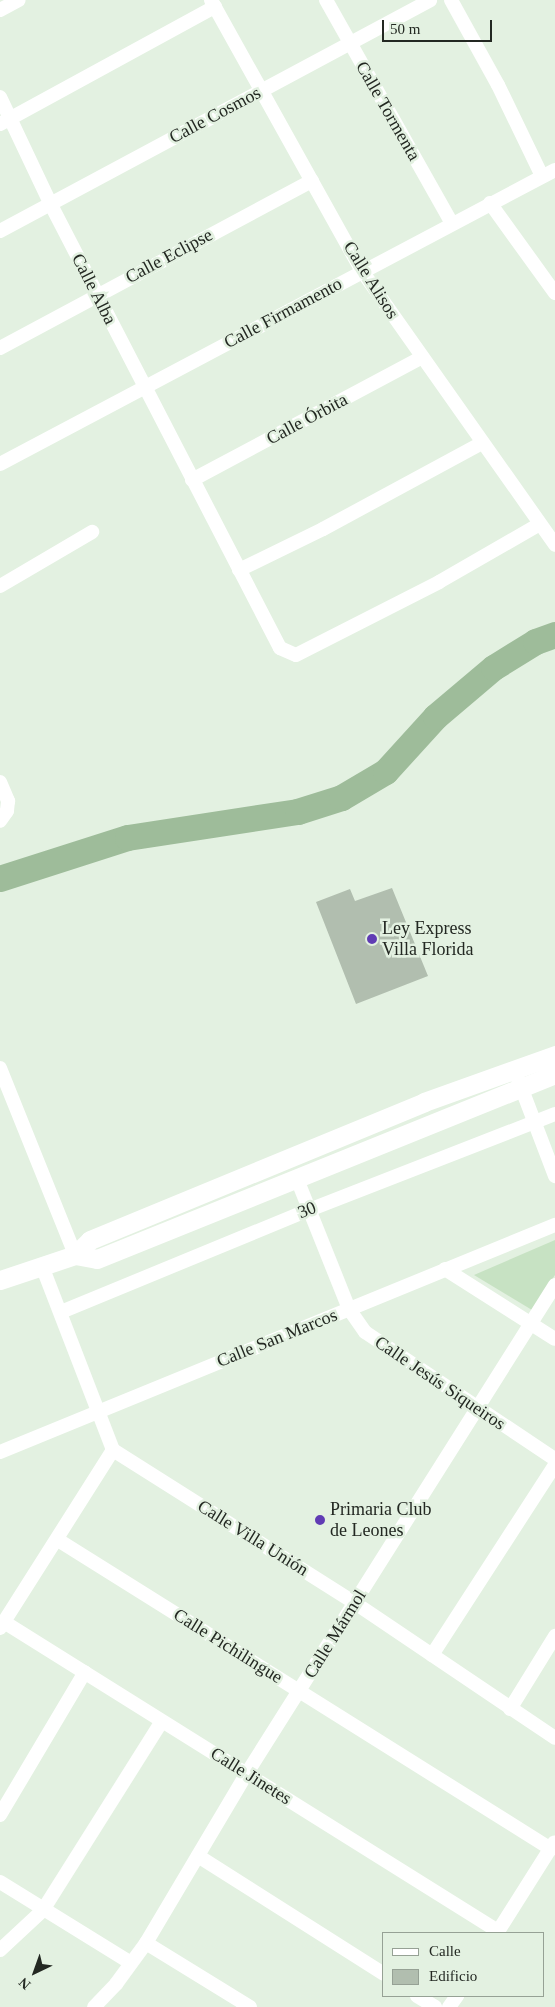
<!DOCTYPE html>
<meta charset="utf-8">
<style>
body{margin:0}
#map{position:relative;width:555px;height:2007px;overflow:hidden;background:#e3f1e1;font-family:"Times New Roman",serif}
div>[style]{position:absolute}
.green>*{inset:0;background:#c7e2c3}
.river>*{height:26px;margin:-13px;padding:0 13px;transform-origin:13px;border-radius:13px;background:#9ebc9a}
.building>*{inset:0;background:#b1beaf}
.street>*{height:14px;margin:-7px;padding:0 7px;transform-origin:7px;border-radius:7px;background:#fff}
.secondary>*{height:19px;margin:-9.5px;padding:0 9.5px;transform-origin:9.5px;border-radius:9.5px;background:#fff}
.dots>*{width:14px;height:14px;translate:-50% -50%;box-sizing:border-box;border:2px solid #e3f1e1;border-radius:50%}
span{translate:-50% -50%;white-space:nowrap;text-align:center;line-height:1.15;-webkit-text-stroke:5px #e3f1e1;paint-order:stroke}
.street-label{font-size:18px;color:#232822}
.poi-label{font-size:18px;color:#232822}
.left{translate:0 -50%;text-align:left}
.legend{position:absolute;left:382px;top:1932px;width:162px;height:65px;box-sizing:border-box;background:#e3f1e1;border:1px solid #96a195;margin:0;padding:6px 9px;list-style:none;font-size:15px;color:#232822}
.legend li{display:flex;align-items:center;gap:10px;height:25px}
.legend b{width:25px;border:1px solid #96a195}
.north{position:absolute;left:10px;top:1947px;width:50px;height:50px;-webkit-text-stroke:4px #e3f1e1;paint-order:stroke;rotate:222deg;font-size:14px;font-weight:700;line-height:20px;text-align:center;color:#232822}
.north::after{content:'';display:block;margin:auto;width:18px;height:22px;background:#232822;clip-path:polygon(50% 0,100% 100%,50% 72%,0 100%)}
.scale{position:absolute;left:382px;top:20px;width:110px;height:22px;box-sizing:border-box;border:2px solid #232822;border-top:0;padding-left:6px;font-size:15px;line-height:18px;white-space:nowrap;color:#232822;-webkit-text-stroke:4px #e3f1e1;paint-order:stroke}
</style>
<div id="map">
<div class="green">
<i style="clip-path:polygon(555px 1240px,555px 1275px,532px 1310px,474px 1275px)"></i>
</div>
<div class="river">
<i style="left:0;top:879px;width:134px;rotate:-17.8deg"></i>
<i style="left:128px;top:838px;width:172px;rotate:-8.7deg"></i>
<i style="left:298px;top:812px;width:46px;rotate:-17.7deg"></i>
<i style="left:342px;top:798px;width:51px;rotate:-30.6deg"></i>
<i style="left:386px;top:772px;width:74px;rotate:-47.7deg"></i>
<i style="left:436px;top:717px;width:76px;rotate:-40.2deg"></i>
<i style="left:494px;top:668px;width:49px;rotate:-31.8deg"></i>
<i style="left:536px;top:642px;width:20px;rotate:-20deg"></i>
</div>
<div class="building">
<i style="clip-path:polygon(392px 888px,428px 976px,356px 1004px,316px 902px,350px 889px,355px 901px)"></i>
</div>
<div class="street">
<i style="left:211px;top:0;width:310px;rotate:60.9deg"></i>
<i style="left:362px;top:271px;width:335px;rotate:54.8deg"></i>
<i style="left:326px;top:0;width:255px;rotate:60.6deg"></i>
<i style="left:451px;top:0;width:97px;rotate:61.1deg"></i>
<i style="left:498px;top:85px;width:101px;rotate:64.2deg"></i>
<i style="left:0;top:10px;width:21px;rotate:-28deg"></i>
<i style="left:0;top:97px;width:117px;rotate:64.7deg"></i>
<i style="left:50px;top:203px;width:501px;rotate:62.67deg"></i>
<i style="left:280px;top:648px;width:17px;rotate:24deg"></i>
<i style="left:296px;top:655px;width:161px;rotate:-27deg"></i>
<i style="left:439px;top:582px;width:116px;rotate:-29.9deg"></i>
<i style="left:0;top:124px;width:245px;rotate:-28.6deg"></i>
<i style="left:490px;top:203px;width:111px;rotate:54.2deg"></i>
<i style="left:0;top:231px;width:488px;rotate:-28.2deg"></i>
<i style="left:0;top:348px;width:354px;rotate:-28.2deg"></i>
<i style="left:0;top:464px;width:628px;rotate:-27.91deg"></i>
<i style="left:192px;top:480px;width:261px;rotate:-28.1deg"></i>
<i style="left:239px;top:570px;width:93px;rotate:-26deg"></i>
<i style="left:323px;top:529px;width:181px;rotate:-28.4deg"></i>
<i style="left:0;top:586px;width:107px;rotate:-30.4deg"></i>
<i style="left:0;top:782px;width:21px;rotate:67deg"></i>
<i style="left:8px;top:801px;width:10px;rotate:96deg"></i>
<i style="left:7px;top:811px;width:12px;rotate:125deg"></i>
<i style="left:0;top:1068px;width:201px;rotate:68.1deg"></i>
<i style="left:518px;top:1079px;width:104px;rotate:69.1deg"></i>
<i style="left:297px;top:1179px;width:140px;rotate:68.2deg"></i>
<i style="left:349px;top:1309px;width:28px;rotate:55deg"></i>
<i style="left:365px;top:1332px;width:229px;rotate:33.8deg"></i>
<i style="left:42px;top:1266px;width:197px;rotate:68.9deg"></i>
<i style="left:113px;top:1450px;width:286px;rotate:32.3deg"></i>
<i style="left:355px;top:1603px;width:241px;rotate:34deg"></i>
<i style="left:445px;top:1269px;width:130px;rotate:32.5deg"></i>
<i style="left:61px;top:1312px;width:268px;rotate:-22.4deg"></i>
<i style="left:309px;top:1210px;width:264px;rotate:-21.3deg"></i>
<i style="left:0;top:1452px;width:600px;rotate:-22.25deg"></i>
<i style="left:58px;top:1540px;width:582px;rotate:32.08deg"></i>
<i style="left:4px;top:1622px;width:583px;rotate:32.03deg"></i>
<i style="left:0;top:1628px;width:211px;rotate:-57.6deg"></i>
<i style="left:432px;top:1655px;width:226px;rotate:-57.1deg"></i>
<i style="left:510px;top:1709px;width:86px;rotate:-58.3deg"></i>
<i style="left:0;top:1815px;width:166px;rotate:-59.3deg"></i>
<i style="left:198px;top:1856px;width:220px;rotate:32.4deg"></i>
<i style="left:0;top:1882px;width:154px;rotate:31.7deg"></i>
<i style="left:497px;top:1933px;width:107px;rotate:-57.7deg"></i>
<i style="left:146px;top:1943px;width:122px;rotate:31.6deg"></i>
<i style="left:0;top:1950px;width:59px;rotate:-42.9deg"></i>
<i style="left:43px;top:1910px;width:223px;rotate:-57.8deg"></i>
<i style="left:417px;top:1996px;width:21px;rotate:31deg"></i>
<i style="left:94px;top:2007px;width:32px;rotate:-46deg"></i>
<i style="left:116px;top:1984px;width:51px;rotate:-53.8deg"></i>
<i style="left:146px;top:1943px;width:198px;rotate:-59.3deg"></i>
<i style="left:247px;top:1773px;width:577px;rotate:-57.74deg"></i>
<i style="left:449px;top:2007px;width:14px;rotate:-54deg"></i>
</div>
<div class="secondary">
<i style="left:75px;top:1255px;width:22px;rotate:10deg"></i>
<i style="left:97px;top:1259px;width:494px;rotate:-22deg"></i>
<i style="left:0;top:1280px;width:79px;rotate:-18.4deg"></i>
<i style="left:75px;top:1255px;width:21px;rotate:-45deg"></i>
<i style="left:90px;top:1240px;width:361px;rotate:-22.4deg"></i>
<i style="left:424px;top:1102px;width:139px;rotate:-19.7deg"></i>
</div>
<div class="dots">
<i style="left:372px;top:939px;background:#603cb4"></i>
<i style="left:320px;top:1520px;background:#603cb4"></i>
</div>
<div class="street-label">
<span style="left:388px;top:111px;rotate:60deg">Calle Tormenta</span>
<span style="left:215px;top:115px;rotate:-28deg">Calle Cosmos</span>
<span style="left:169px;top:256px;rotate:-28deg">Calle Eclipse</span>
<span style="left:371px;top:280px;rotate:58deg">Calle Alisos</span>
<span style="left:94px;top:289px;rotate:63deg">Calle Alba</span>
<span style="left:283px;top:313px;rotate:-28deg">Calle Firmamento</span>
<span style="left:307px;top:419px;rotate:-28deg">Calle Órbita</span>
<span style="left:307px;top:1210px;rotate:-22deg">30</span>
<span style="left:277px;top:1338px;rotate:-22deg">Calle San Marcos</span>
<span style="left:440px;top:1383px;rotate:34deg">Calle Jesús Siqueiros</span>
<span style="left:253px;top:1538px;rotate:32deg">Calle Villa Unión</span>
<span style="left:335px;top:1634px;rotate:-58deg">Calle Mármol</span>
<span style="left:228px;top:1646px;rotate:32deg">Calle Pichilingue</span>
<span style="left:251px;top:1776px;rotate:32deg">Calle Jinetes</span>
</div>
<div class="poi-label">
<span class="left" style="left:382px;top:939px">Ley Express<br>Villa Florida</span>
<span class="left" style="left:330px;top:1520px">Primaria Club<br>de Leones</span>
</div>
<ul class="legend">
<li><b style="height:6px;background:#fff"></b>Calle</li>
<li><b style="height:14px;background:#b1beaf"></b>Edificio</li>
</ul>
<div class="north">N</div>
<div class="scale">50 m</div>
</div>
